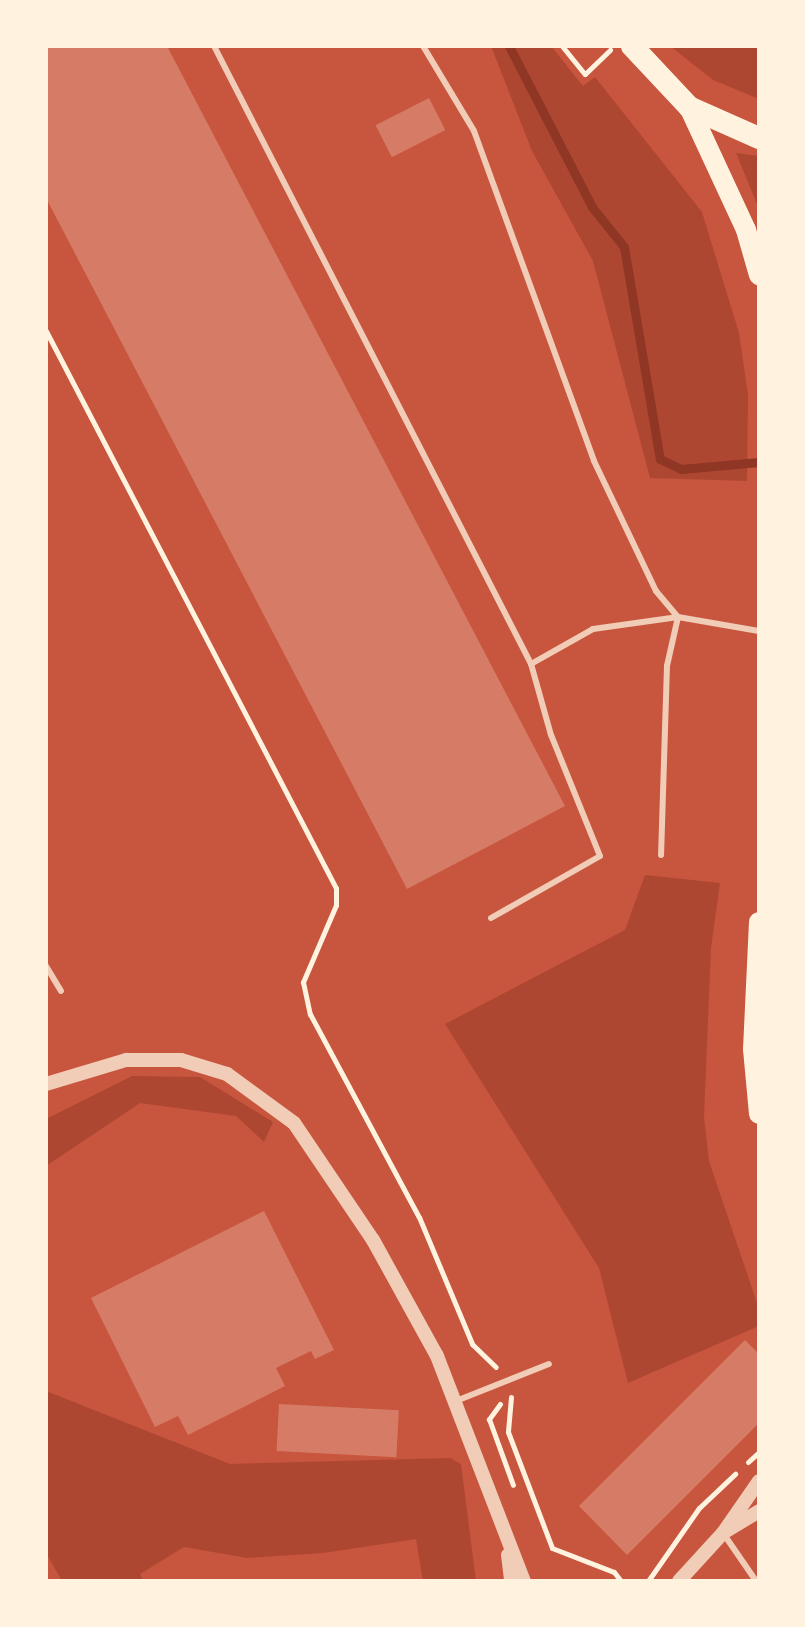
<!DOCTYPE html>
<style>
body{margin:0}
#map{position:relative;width:805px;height:1627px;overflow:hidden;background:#c8553d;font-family:Overpass,sans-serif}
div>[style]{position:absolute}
.green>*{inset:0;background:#ae4732}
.stream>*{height:9px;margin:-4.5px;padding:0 4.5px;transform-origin:4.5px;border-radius:4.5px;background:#8f3625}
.building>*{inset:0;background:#d67c66;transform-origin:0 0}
.path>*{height:5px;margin:-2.5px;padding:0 2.5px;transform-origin:2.5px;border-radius:2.5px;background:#fff3e0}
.service>*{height:6px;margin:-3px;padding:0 3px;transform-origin:3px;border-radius:3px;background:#f1ccb7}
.tertiary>*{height:14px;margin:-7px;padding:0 7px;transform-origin:7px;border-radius:7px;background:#f1ccb7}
.primary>*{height:20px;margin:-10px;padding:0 10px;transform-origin:10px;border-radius:10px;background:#fff3e0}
.trunk>*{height:22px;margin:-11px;padding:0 11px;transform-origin:11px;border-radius:11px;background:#fff3e0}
span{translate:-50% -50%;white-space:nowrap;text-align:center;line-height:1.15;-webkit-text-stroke:6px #fff3e0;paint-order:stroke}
.frame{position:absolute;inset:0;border:48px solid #fff3e0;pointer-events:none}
</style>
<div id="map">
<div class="green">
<i style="clip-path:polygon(491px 46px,551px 46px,583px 86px,595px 77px,702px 212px,739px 333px,748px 395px,747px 481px,650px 478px,593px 261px,532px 151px)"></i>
<i style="clip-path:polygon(670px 46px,759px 46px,759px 99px,713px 80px)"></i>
<i style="clip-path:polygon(736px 153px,759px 156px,759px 209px)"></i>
<i style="clip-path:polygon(645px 875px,720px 883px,711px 948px,704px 1117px,709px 1161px,759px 1309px,759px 1326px,628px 1383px,599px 1268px,445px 1024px,625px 930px)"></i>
<i style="clip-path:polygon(132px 1076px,200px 1077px,273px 1122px,264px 1142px,236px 1116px,140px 1103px,46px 1166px,46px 1119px)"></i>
<i style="clip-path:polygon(46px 1391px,230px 1464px,450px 1458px,461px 1464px,476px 1581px,423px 1581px,416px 1539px,323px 1553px,247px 1558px,184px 1547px,140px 1574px,143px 1581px,62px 1581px,46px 1553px)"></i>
</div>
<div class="stream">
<i style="left:509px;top:46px;width:181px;rotate:62.7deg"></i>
<i style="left:592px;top:207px;width:51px;rotate:51.3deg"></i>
<i style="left:624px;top:247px;width:215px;rotate:80.4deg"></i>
<i style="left:660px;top:459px;width:23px;rotate:25deg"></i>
<i style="left:681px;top:469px;width:78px;rotate:-5.1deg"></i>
</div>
<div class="building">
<i style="clip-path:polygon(46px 46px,167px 46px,565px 806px,407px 889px,46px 198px)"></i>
<i style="left:429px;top:98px;width:36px;height:60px;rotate:63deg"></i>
<i style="clip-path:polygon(264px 1211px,334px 1350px,315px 1359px,311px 1351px,276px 1368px,285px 1386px,188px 1435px,178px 1416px,155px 1427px,91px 1298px)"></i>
<i style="clip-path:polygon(745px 1340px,759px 1354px,759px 1423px,627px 1555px,579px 1506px)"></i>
<i style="left:279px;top:1404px;width:120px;height:47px;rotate:3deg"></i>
</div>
<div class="path">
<i style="left:562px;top:46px;width:36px;rotate:51deg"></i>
<i style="left:585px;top:74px;width:35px;rotate:-44deg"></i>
<i style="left:46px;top:331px;width:628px;rotate:62.5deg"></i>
<i style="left:336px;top:888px;width:17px;rotate:90deg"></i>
<i style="left:336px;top:905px;width:84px;rotate:113.2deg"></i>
<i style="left:303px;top:982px;width:33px;rotate:78deg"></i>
<i style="left:310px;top:1014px;width:230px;rotate:61.8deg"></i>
<i style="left:419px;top:1217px;width:138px;rotate:67.3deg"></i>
<i style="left:472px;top:1344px;width:33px;rotate:44deg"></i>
<i style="left:511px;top:1397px;width:35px;rotate:95deg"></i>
<i style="left:508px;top:1432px;width:124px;rotate:69.2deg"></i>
<i style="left:552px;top:1548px;width:66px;rotate:21.2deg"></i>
<i style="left:614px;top:1572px;width:11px;rotate:52deg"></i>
<i style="left:500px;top:1404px;width:19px;rotate:126deg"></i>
<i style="left:489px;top:1419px;width:70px;rotate:70deg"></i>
<i style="left:748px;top:1462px;width:15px;rotate:-42deg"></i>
<i style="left:648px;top:1581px;width:89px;rotate:-55.1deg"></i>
<i style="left:699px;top:1508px;width:50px;rotate:-43.4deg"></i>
</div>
<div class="service">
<i style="left:214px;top:46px;width:695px;rotate:62.84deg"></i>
<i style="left:531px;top:664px;width:71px;rotate:-29.4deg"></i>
<i style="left:593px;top:629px;width:86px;rotate:-8deg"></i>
<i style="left:678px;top:617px;width:50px;rotate:102.7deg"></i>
<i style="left:667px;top:666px;width:189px;rotate:91.8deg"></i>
<i style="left:423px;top:46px;width:99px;rotate:59deg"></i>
<i style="left:474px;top:131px;width:351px;rotate:70deg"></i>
<i style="left:594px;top:461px;width:144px;rotate:64.5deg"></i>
<i style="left:656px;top:591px;width:34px;rotate:50deg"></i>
<i style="left:678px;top:617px;width:82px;rotate:9.8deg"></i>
<i style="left:491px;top:918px;width:125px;rotate:-29.6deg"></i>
<i style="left:600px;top:856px;width:131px;rotate:-112deg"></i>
<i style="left:551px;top:735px;width:74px;rotate:-105.7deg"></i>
<i style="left:46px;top:966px;width:29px;rotate:59deg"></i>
<i style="left:456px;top:1401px;width:100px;rotate:-21.7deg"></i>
<i style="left:723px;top:1533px;width:58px;rotate:55.5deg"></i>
</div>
<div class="tertiary">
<i style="left:46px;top:1084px;width:84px;rotate:-16.7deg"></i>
<i style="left:126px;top:1060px;width:55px"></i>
<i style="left:181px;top:1060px;width:48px;rotate:16.9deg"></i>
<i style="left:227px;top:1074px;width:83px;rotate:36.2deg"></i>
<i style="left:294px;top:1123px;width:141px;rotate:56deg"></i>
<i style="left:373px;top:1240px;width:132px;rotate:61.1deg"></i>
<i style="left:437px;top:1356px;width:241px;rotate:68.9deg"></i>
<i style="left:726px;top:1531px;width:39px;rotate:-31deg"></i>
<i style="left:508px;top:1555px;width:26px;rotate:83deg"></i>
<i style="left:679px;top:1581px;width:65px;rotate:-47.5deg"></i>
<i style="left:723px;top:1533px;width:63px;rotate:-55.3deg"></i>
</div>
<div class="primary">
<i style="left:689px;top:107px;width:136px;rotate:65.1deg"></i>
<i style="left:746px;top:230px;width:47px;rotate:73.9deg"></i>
<i style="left:759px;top:922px;width:127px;rotate:92.7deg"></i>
<i style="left:753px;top:1049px;width:65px;rotate:84.7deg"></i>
</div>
<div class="trunk">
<i style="left:632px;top:46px;width:83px;rotate:46.9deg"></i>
<i style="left:689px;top:107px;width:77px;rotate:23.9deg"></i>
</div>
<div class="frame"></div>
</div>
